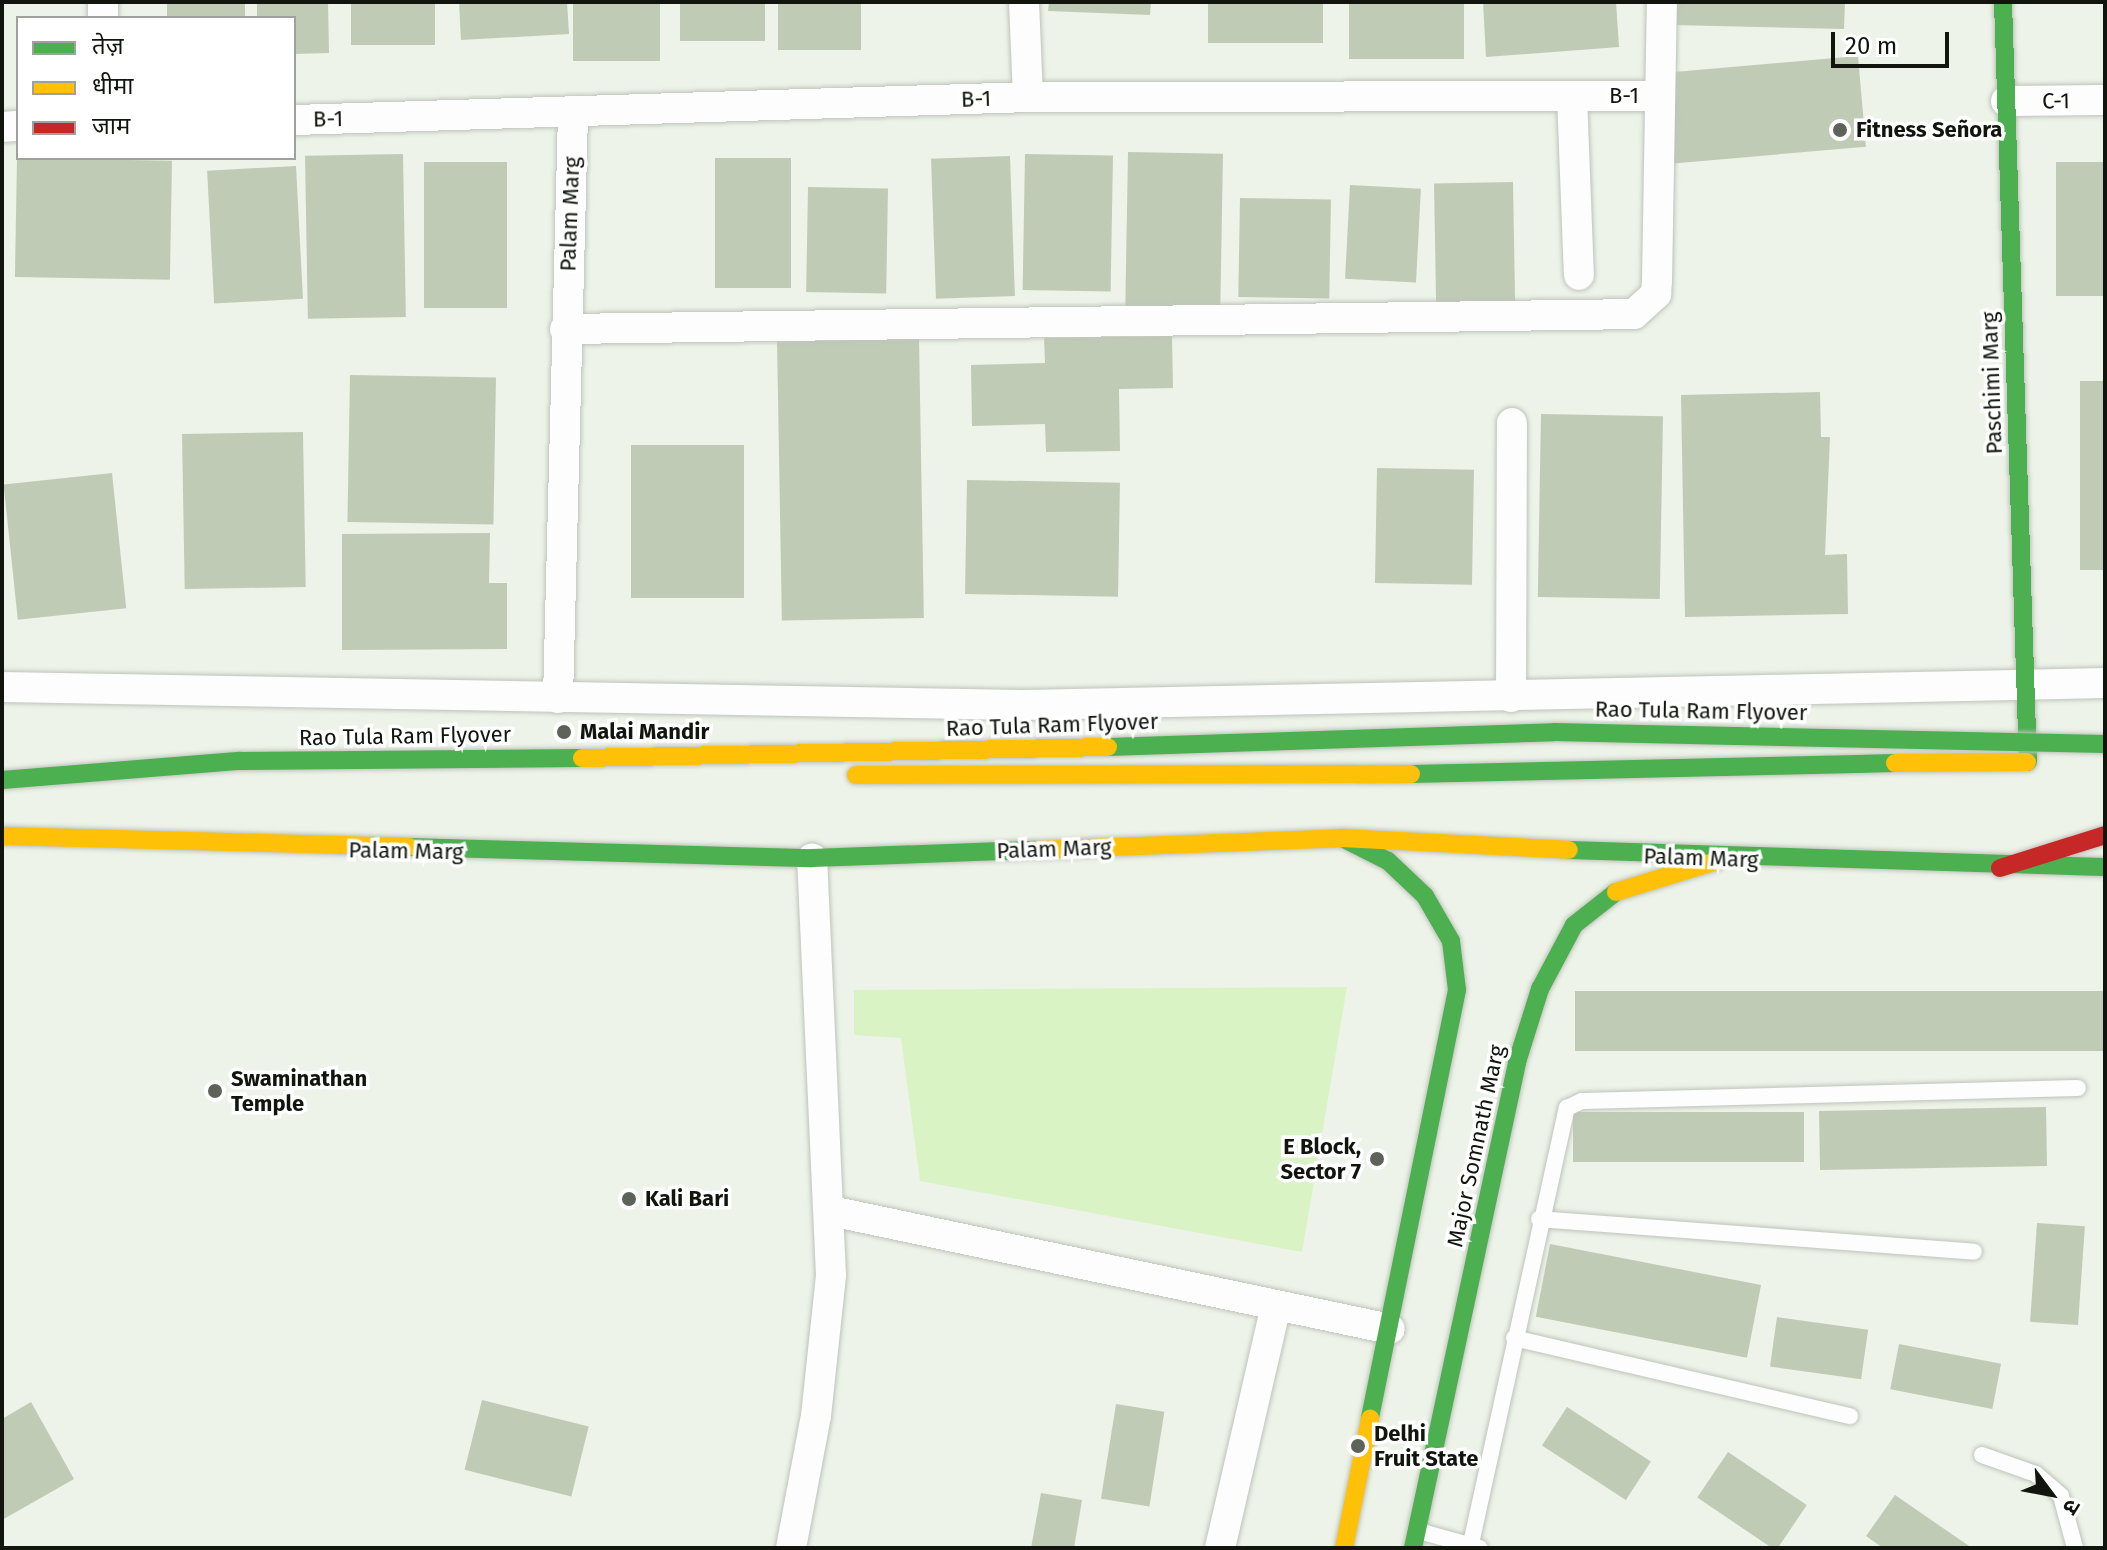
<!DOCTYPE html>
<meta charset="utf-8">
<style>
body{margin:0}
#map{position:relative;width:2107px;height:1550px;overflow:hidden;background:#edf3e8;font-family:"Fira Sans","Noto Sans Devanagari",sans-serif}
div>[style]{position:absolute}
.green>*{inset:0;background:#d9f3c4}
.building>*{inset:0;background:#c0cbb6;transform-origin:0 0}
.roads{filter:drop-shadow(0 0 2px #bfc3bb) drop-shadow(0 0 2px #bfc3bb)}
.lane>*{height:16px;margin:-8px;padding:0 8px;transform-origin:8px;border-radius:8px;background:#fcfdfc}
.street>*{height:30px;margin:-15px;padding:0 15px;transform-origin:15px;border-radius:15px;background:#fcfdfc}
.fast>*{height:18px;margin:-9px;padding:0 9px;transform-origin:9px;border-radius:9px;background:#4caf50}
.slow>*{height:18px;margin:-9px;padding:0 9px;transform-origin:9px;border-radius:9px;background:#ffc107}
.jam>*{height:18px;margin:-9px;padding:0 9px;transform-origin:9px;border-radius:9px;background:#c62828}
.bridges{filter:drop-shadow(0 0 2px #bfc3bb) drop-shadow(0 0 2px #bfc3bb)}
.fast-bridge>*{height:18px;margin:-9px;padding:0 9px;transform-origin:9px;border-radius:9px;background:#4caf50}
.slow-bridge>*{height:18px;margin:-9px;padding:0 9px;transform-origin:9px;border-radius:9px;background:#ffc107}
.dots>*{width:22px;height:22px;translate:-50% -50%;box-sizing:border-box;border:4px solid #fff;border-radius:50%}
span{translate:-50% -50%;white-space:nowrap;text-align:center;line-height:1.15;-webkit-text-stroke:7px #fff;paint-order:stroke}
.street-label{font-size:22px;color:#11150e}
.poi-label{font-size:22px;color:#11150e;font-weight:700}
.left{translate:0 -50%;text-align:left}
.right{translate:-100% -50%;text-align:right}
.frame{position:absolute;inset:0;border:4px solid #11150e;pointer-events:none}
.legend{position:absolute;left:16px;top:16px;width:280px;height:144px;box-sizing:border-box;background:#fff;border:2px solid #a0a19f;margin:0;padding:10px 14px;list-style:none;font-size:24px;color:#11150e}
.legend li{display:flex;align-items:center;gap:16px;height:40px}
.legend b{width:40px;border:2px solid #a0a19f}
.north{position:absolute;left:2011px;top:1454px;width:80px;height:80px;-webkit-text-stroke:6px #fff;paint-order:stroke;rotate:122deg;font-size:22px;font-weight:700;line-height:32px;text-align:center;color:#11150e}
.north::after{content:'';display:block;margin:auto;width:28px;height:36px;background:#11150e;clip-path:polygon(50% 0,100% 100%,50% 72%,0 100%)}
.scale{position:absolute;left:1831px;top:32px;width:118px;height:36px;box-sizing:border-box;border:4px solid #11150e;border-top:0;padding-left:10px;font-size:24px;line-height:28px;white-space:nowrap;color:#11150e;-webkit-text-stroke:6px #fff;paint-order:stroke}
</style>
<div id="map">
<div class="green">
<i style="clip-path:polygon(1347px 987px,1302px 1252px,920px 1181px,901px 1038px,854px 1035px,854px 990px)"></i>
</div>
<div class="building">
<i style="left:167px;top:2px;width:78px;height:16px"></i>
<i style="clip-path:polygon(257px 2px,328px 2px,329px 53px,294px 54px,294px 18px,257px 18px)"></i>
<i style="left:351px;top:2px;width:84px;height:43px"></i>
<i style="clip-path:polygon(459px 2px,567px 2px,569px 34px,461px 40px)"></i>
<i style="left:573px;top:2px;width:87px;height:59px"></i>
<i style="left:680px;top:2px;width:85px;height:39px"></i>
<i style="left:778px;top:2px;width:83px;height:48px"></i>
<i style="clip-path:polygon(1049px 2px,1151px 2px,1150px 15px,1048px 11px)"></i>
<i style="left:1208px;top:2px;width:115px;height:41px"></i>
<i style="left:1349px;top:2px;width:115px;height:57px"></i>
<i style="clip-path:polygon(1483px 2px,1616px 2px,1619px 47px,1486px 57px)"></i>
<i style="clip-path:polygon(1673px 2px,1845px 2px,1844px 29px,1672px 25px)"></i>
<i style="left:1858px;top:56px;width:91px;height:193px;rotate:85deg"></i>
<i style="left:1128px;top:152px;width:95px;height:160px;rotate:1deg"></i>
<i style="left:403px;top:154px;width:163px;height:98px;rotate:89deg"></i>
<i style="left:1025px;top:154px;width:88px;height:136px;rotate:1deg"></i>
<i style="left:1010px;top:156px;width:140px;height:79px;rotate:88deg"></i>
<i style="left:17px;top:158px;width:155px;height:119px;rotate:1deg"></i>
<i style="left:791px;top:158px;width:130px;height:76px;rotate:90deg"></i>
<i style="left:424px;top:162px;width:83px;height:146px"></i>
<i style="left:2056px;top:162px;width:49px;height:134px"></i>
<i style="left:296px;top:166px;width:133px;height:89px;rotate:87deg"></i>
<i style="left:1513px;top:182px;width:122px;height:79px;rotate:89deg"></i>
<i style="left:1350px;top:185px;width:71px;height:94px;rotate:3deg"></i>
<i style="left:808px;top:187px;width:80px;height:105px;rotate:1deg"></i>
<i style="left:1240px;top:198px;width:91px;height:99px;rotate:1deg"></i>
<i style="clip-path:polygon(1172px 336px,1173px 388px,1119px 389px,1120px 451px,1046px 452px,1045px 424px,972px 426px,971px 365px,1045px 363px,1044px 338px)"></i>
<i style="left:919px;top:339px;width:279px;height:142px;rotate:89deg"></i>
<i style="left:350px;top:375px;width:146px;height:147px;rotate:1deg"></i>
<i style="left:2105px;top:381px;width:189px;height:25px;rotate:90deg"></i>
<i style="clip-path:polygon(1820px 392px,1821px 437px,1830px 437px,1825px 555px,1847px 554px,1848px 614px,1685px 617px,1681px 395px)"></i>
<i style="left:1541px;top:414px;width:122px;height:183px;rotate:1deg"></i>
<i style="left:303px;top:432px;width:155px;height:121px;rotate:89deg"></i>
<i style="left:744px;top:445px;width:153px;height:113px;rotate:90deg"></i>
<i style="left:1377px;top:468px;width:97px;height:115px;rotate:1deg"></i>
<i style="left:112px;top:473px;width:136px;height:109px;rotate:84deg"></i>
<i style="left:967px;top:480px;width:153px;height:114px;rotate:1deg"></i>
<i style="clip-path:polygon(490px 533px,489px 583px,507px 583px,507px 649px,342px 650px,342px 534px)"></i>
<i style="left:2105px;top:991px;width:60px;height:530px;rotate:90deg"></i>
<i style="left:2046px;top:1107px;width:59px;height:227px;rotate:89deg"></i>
<i style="left:1573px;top:1112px;width:231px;height:50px"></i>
<i style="left:2037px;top:1223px;width:48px;height:99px;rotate:4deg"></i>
<i style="left:1550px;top:1244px;width:215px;height:74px;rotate:11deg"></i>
<i style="left:1777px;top:1317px;width:92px;height:50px;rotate:8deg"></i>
<i style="left:1899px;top:1344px;width:104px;height:46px;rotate:11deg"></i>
<i style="left:482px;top:1400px;width:110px;height:72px;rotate:14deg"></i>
<i style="clip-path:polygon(31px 1402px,74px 1479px,2px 1520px,2px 1419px)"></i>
<i style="left:1116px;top:1404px;width:49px;height:96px;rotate:9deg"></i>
<i style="left:1567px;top:1407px;width:100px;height:46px;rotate:33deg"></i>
<i style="left:1728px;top:1452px;width:95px;height:55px;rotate:34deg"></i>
<i style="clip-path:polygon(1041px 1493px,1082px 1500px,1074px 1548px,1031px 1548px)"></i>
<i style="clip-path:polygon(1895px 1495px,1972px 1548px,1883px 1548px,1866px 1536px)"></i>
</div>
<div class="roads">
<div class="lane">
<i style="left:1539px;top:1219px;width:436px;rotate:4.3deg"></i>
<i style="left:1514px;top:1338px;width:345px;rotate:13.1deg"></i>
<i style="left:1982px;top:1455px;width:57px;rotate:19.4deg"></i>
<i style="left:2036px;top:1474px;width:33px;rotate:41deg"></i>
<i style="left:2061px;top:1496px;width:54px;rotate:74.9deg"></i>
<i style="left:1419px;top:1531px;width:63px;rotate:15.6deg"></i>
<i style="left:1470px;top:1548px;width:451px;rotate:-77.6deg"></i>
<i style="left:1567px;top:1108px;width:17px;rotate:-25deg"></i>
<i style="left:1582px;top:1101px;width:496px;rotate:-1.5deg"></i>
</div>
<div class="street">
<i style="left:1024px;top:2px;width:95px;rotate:87.6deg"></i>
<i style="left:103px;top:18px;width:16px;rotate:-90deg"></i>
<i style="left:1572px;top:96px;width:179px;rotate:87.8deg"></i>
<i style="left:2006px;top:101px;width:99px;rotate:-0.6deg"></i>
<i style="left:294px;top:120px;width:734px;rotate:-1.79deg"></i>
<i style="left:1028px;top:97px;width:630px;rotate:-0.09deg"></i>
<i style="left:2px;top:127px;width:16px;rotate:-4deg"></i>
<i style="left:565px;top:329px;width:1069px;rotate:-0.8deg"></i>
<i style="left:1634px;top:314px;width:30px;rotate:-42deg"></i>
<i style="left:1656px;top:294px;width:13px;rotate:-86deg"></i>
<i style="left:1657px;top:281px;width:279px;rotate:-89deg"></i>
<i style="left:2px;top:687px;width:1021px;rotate:1.01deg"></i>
<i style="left:1023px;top:705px;width:1082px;rotate:-1.16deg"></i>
<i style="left:1511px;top:697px;width:274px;rotate:-89.8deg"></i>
<i style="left:558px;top:698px;width:584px;rotate:-88.53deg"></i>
<i style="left:831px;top:1211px;width:571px;rotate:11.92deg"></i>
<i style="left:791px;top:1548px;width:134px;rotate:-79.3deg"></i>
<i style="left:816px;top:1416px;width:142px;rotate:-83.9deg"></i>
<i style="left:831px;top:1275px;width:417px;rotate:-92.6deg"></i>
<i style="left:1220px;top:1548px;width:249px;rotate:-77deg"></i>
</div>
<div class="fast">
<i style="left:2003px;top:2px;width:760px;rotate:88.12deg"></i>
<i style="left:1411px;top:774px;width:484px;rotate:-1.3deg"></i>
<i style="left:1342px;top:838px;width:51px;rotate:26.6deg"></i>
<i style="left:1388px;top:861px;width:51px;rotate:43.4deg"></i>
<i style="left:1425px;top:896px;width:52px;rotate:60deg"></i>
<i style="left:1451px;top:941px;width:49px;rotate:83deg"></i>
<i style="left:1457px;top:990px;width:438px;rotate:101.5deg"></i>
<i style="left:409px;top:847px;width:403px;rotate:1.6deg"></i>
<i style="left:812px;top:858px;width:223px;rotate:-2.1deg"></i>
<i style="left:1569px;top:850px;width:536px;rotate:1.82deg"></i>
<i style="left:1413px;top:1548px;width:497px;rotate:-77.9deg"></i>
<i style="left:1517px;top:1062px;width:77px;rotate:-72.5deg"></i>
<i style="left:1540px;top:989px;width:72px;rotate:-62deg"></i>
<i style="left:1574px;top:925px;width:53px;rotate:-38.2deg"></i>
</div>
<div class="slow">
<i style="left:1895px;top:763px;width:132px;rotate:-0.4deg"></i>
<i style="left:856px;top:775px;width:555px;rotate:-0.1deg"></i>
<i style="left:2px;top:836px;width:407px;rotate:1.5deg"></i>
<i style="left:1035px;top:850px;width:307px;rotate:-2.2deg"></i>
<i style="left:1342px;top:838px;width:227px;rotate:3deg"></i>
<i style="left:1616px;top:892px;width:106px;rotate:-17.1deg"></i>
<i style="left:1344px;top:1548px;width:132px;rotate:-78.6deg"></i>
</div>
<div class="jam">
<i style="left:2000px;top:868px;width:110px;rotate:-17.4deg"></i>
</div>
</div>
<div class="bridges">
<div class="fast-bridge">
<i style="left:1108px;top:747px;width:446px;rotate:-1.9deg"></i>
<i style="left:1554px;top:732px;width:551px;rotate:1.25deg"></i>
<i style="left:2px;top:780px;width:239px;rotate:-4.6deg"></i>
<i style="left:240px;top:761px;width:342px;rotate:-0.5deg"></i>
</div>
<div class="slow-bridge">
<i style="left:582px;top:758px;width:526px;rotate:-1.2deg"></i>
</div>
</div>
<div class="dots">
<i style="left:1840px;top:130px;background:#5e635a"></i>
<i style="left:564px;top:732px;background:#5e635a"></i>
<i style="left:215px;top:1091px;background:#5e635a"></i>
<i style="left:1377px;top:1159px;background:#5e635a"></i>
<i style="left:629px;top:1199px;background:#5e635a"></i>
<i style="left:1358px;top:1446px;background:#5e635a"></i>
</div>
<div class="street-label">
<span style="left:1624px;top:96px">B-1</span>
<span style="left:976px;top:99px;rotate:-2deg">B-1</span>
<span style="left:2056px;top:101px;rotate:-1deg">C-1</span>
<span style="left:328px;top:119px;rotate:-1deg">B-1</span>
<span style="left:570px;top:214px;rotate:-88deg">Palam Marg</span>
<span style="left:1992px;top:383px;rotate:-92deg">Paschimi Marg</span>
<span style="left:1701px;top:711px;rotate:1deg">Rao Tula Ram Flyover</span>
<span style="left:1052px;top:725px;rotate:-2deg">Rao Tula Ram Flyover</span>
<span style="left:405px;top:736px;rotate:-1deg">Rao Tula Ram Flyover</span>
<span style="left:1054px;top:849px;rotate:-2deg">Palam Marg</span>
<span style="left:406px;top:851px;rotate:1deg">Palam Marg</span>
<span style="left:1701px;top:858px;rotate:2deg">Palam Marg</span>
<span style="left:1476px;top:1146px;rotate:-78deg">Major Somnath Marg</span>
</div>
<div class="poi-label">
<span class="left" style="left:1856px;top:130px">Fitness Señora</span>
<span class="left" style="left:580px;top:732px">Malai Mandir</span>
<span class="left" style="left:231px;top:1091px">Swaminathan<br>Temple</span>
<span class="right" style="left:1361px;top:1159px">E Block,<br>Sector 7</span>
<span class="left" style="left:645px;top:1199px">Kali Bari</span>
<span class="left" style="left:1374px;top:1446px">Delhi<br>Fruit State</span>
</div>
<div class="frame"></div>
<ul class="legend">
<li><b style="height:10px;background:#4caf50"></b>तेज़</li>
<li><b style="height:10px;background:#ffc107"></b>धीमा</li>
<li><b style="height:10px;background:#c62828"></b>जाम</li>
</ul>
<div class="north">उ</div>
<div class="scale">20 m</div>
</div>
